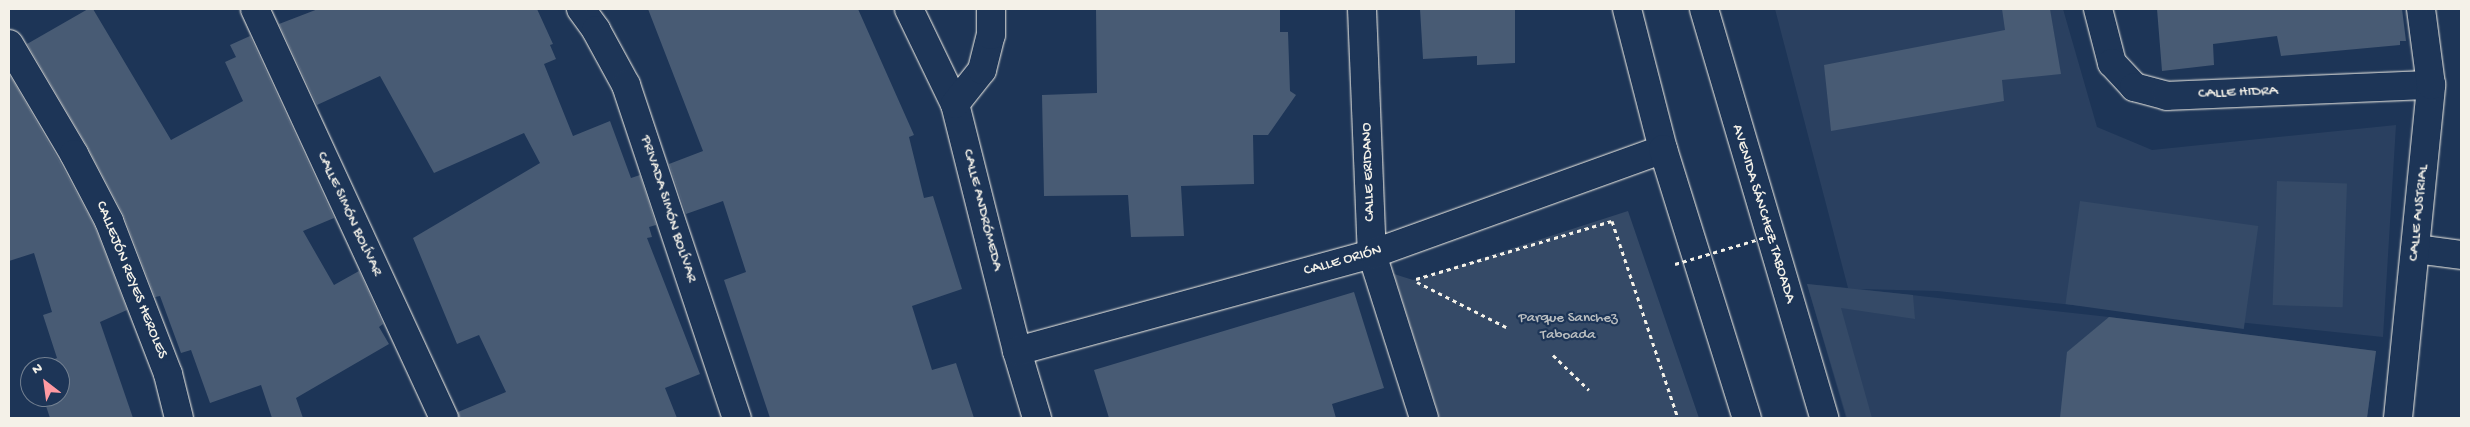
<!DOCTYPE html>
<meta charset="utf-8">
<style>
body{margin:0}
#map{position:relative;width:2470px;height:427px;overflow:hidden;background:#1d3557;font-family:"Gochi Hand",sans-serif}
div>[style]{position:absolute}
.built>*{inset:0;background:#2a4060}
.green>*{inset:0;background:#354a67;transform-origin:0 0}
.building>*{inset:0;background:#485b74}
.path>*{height:3px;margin-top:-1.5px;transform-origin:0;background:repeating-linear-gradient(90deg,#f4f1e8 0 4px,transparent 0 8px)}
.roads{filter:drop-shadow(0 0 1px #f4f1e8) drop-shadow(0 0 1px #f4f1e8)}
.minor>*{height:28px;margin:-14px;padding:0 14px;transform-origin:14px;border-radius:14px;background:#1d3557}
.secondary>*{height:28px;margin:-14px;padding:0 14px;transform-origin:14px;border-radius:14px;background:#1d3557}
.path-bridge>*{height:3px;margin-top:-1.5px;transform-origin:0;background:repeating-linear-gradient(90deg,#f4f1e8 0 4px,transparent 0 8px)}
span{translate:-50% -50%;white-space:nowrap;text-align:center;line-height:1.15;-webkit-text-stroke:4.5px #1d3557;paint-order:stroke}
.street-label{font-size:15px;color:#f4f1e8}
.park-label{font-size:15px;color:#bbbfc1}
.frame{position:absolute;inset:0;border:10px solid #f4f1e8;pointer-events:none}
.north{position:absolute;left:20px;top:357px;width:50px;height:50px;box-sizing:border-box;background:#1d3557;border:1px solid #738091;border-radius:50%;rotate:330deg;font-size:14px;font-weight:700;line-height:20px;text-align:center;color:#f4f1e8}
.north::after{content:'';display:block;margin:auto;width:18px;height:22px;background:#ff9aa2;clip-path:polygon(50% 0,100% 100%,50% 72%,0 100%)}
</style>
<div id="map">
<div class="built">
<i style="clip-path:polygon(1775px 9px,2063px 9px,2097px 127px,2152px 150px,2396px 125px,2383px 337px,1937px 291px,1858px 289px,2109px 317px,2376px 351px,2367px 418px,1846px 418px,1807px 284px,1848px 288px)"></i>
</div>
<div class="green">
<i style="left:2277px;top:181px;width:70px;height:124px;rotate:2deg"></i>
<i style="left:2080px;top:201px;width:180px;height:104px;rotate:8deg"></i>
<i style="clip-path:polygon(1628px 211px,1699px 418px,1440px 418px,1394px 274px,1413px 280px)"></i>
<i style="clip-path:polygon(1807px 284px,1913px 295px,1915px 319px,1841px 308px,1872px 418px,1847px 418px)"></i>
</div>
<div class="building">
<i style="clip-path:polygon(88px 9px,93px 9px,171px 140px,243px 101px,225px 62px,236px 57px,230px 45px,250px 36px,334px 218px,303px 231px,334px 285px,359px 271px,383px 324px,379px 327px,389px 344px,296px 398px,303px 418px,272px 418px,261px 385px,210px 403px,191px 350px,181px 353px,160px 296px,155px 297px,123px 214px,87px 146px,27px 44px)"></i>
<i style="clip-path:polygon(318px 9px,537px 9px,553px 44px,550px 45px,556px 59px,544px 64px,573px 136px,610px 121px,631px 178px,640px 175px,656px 225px,649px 227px,652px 237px,647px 238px,700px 374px,665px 388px,677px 418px,459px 418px,458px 412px,506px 392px,479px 335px,457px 344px,413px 238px,540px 163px,524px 133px,434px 173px,380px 76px,317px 105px,279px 24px)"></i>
<i style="clip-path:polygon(648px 9px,858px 9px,914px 135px,909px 137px,924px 198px,933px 196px,962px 289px,912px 306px,932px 370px,956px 363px,974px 418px,770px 418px,724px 280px,746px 272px,723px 201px,686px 214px,669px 164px,703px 151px)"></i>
<i style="clip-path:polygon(1096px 9px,1280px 9px,1280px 32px,1288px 32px,1290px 91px,1296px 95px,1268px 135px,1253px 135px,1254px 184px,1181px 186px,1184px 236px,1131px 237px,1128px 195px,1044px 196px,1042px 95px,1097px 93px)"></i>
<i style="clip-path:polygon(1420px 9px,1515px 9px,1515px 63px,1477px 65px,1477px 56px,1423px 59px)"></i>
<i style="clip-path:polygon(2002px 9px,2050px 9px,2061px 74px,2002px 80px,2004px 101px,1831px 131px,1824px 65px,2005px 30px)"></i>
<i style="clip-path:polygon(2157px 9px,2402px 9px,2406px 41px,2400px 41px,2400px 45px,2281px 56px,2277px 36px,2213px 44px,2214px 65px,2162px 71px)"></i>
<i style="clip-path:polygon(9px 74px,60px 162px,95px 227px,127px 310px,100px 322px,133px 418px,50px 418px,43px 397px,60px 397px,60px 367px,34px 367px,57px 358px,43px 315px,52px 312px,34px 253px,9px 261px)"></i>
<i style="clip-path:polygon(1354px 292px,1384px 388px,1332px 404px,1336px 418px,1109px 418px,1094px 370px)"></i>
<i style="clip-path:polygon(2109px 317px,2376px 351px,2367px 418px,2060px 418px,2067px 352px)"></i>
</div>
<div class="path">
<i style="left:1416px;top:279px;width:204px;rotate:-16.5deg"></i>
<i style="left:1612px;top:221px;width:208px;rotate:71.5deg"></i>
<i style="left:1417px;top:282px;width:100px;rotate:26.8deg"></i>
<i style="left:1553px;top:355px;width:50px;rotate:44.2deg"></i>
</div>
<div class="roads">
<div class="minor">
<i style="left:255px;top:9px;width:451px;rotate:65.2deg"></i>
<i style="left:581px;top:9px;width:26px;rotate:54deg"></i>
<i style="left:596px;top:30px;width:63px;rotate:61.4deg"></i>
<i style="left:626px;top:85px;width:351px;rotate:71.6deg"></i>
<i style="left:909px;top:9px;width:106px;rotate:64.2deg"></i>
<i style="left:955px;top:104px;width:255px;rotate:75.9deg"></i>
<i style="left:1017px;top:351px;width:70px;rotate:73.4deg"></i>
<i style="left:1362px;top:9px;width:245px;rotate:87.7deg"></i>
<i style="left:1372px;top:254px;width:172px;rotate:72.4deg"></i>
<i style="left:2098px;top:9px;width:56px;rotate:75.5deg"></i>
<i style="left:2112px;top:63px;width:33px;rotate:47deg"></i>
<i style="left:2134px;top:87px;width:34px;rotate:15deg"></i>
<i style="left:2167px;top:96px;width:264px;rotate:-2.4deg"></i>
<i style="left:9px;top:44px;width:128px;rotate:59.4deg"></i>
<i style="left:74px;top:154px;width:76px;rotate:62.4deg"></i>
<i style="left:109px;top:221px;width:164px;rotate:68.9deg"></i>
<i style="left:168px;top:374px;width:45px;rotate:76deg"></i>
<i style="left:955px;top:104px;width:43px;rotate:-51.5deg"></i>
<i style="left:982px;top:70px;width:36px;rotate:-76deg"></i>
<i style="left:991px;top:35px;width:26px;rotate:-90deg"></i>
<i style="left:2416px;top:249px;width:45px;rotate:7.6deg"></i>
<i style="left:1017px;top:351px;width:368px;rotate:-15.3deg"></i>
<i style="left:1372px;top:254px;width:309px;rotate:-19.8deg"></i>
<i style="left:2398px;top:418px;width:335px;rotate:-84.3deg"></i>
<i style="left:2431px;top:85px;width:77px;rotate:-97.5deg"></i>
</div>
<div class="secondary">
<i style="left:1627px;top:9px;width:145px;rotate:75.6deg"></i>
<i style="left:1663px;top:149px;width:282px;rotate:72.7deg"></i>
<i style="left:1704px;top:9px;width:426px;rotate:73.6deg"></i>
</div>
</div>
<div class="path-bridge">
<i style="left:1675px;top:264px;width:105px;rotate:-16.5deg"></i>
</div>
<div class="street-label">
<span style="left:2238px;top:93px;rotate:-2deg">CALLE HIDRA</span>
<span style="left:1369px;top:172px;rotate:-92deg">CALLE ERIDANO</span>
<span style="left:668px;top:209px;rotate:72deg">PRIVADA SIMÓN BOLÍVAR</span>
<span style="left:982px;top:210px;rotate:76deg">CALLE ANDRÓMEDA</span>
<span style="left:2419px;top:213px;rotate:-84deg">CALLE AUSTRIAL</span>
<span style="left:349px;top:214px;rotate:65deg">CALLE SIMÓN BOLÍVAR</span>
<span style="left:1763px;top:214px;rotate:73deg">AVENIDA SÁNCHEZ TABOADA</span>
<span style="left:1343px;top:261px;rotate:-16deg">CALLE ORIÓN</span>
<span style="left:131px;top:280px;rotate:68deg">CALLEJÓN REYES HEROLES</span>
</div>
<div class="park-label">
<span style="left:1568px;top:327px">Parque Sanchez<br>Taboada</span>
</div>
<div class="frame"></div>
<div class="north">N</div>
</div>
